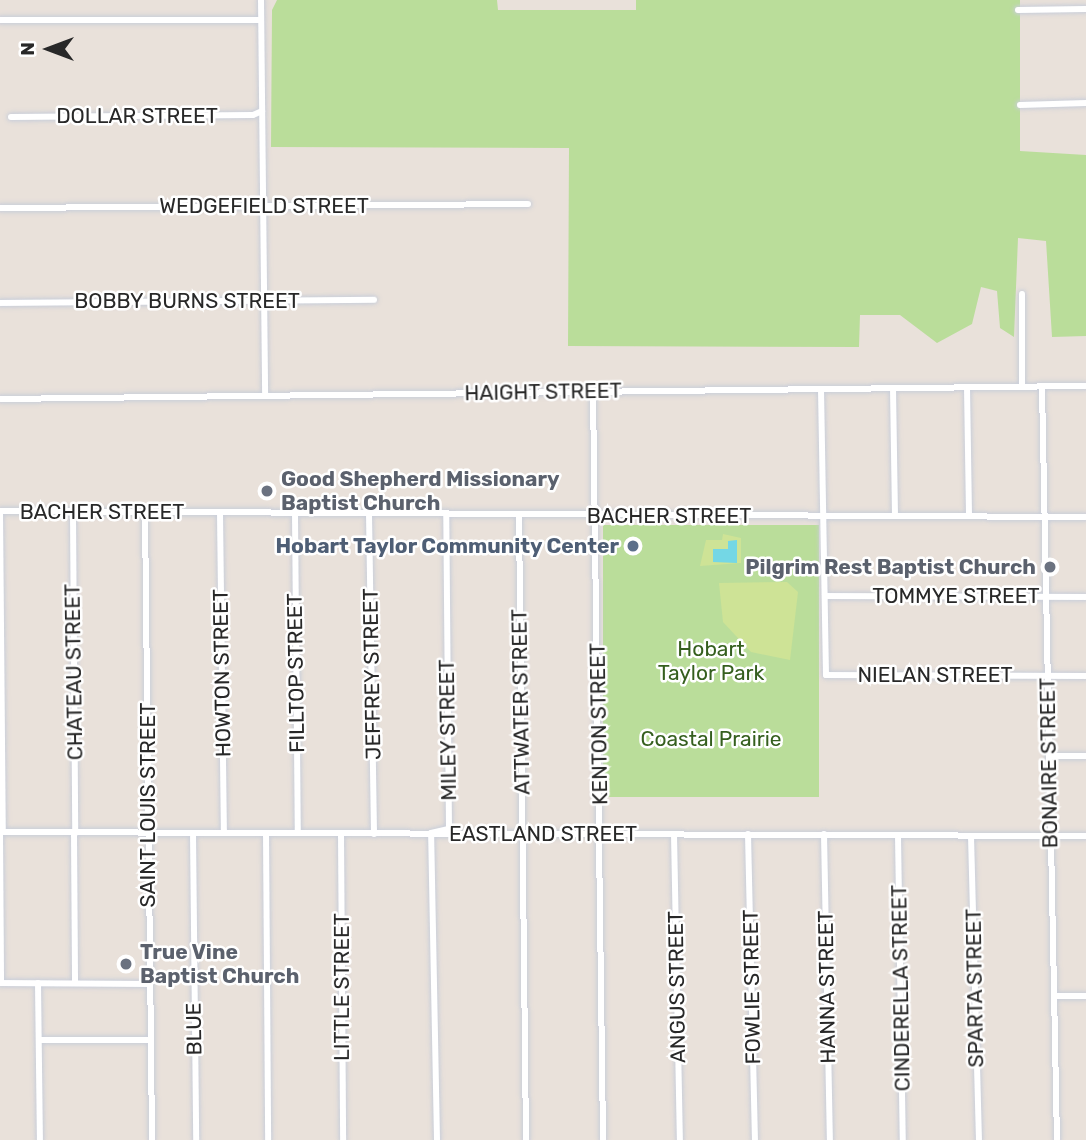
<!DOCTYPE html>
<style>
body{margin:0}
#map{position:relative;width:1086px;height:1140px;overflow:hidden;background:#e9e1da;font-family:Rubik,sans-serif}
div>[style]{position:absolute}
.green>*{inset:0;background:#badd9a;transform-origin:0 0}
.pitch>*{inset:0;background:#cee396}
.water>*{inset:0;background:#74d7e5}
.roads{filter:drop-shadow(0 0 2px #c9ced9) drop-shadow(0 0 2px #c9ced9)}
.minor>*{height:6px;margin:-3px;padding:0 3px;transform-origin:3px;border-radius:3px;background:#fff}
.dots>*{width:19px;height:19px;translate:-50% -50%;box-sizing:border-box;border:4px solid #fff;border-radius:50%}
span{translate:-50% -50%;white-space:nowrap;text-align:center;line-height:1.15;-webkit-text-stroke:5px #fff;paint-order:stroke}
.street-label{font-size:21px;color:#282828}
.worship-label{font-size:21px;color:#5b616d;font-weight:700}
.left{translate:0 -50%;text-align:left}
.right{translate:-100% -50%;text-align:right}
.service-label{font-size:21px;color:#4e5e75;font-weight:700}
.park-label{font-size:21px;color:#355f1e}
.north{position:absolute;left:14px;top:14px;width:70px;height:70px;-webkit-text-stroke:5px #fff;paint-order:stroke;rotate:270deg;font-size:19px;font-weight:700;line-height:28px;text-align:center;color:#282828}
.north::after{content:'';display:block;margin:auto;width:24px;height:32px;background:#282828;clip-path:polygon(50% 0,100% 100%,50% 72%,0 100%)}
</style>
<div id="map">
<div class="green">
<i style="clip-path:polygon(277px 0,497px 0,498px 10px,636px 10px,636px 0,1020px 0,1020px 151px,1086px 155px,1086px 336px,1052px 337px,1046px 241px,1018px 238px,1014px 337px,1000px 328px,997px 291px,981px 287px,972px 324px,937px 343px,900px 315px,860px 315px,859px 347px,568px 346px,569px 148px,271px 147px,272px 10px)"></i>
<i style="left:603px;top:525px;width:216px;height:272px"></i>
</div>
<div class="pitch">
<i style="clip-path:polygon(723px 534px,741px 538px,741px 563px,700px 566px,706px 540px,722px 540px)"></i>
<i style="clip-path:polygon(787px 582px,798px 592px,790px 660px,751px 652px,723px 622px,719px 583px)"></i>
</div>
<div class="water">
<i style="clip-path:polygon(737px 540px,737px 563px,713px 562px,713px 549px,728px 549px,728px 541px)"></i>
</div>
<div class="roads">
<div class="minor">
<i style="left:261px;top:0;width:396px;rotate:89.4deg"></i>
<i style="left:1018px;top:10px;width:68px;rotate:-0.8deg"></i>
<i style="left:0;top:20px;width:261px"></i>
<i style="left:1020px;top:105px;width:66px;rotate:-1.7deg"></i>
<i style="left:11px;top:117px;width:242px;rotate:-0.5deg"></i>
<i style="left:253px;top:115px;width:10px;rotate:-24deg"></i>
<i style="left:0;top:208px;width:528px;rotate:-0.43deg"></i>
<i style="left:1022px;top:294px;width:93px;rotate:90deg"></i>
<i style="left:0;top:303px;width:374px;rotate:-0.5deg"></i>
<i style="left:967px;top:387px;width:129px;rotate:89.1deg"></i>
<i style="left:1042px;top:387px;width:753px;rotate:88.86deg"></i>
<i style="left:893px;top:388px;width:128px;rotate:89.1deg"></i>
<i style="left:821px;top:389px;width:286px;rotate:89deg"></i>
<i style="left:826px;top:675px;width:260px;rotate:0.2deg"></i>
<i style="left:593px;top:392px;width:748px;rotate:89.23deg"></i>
<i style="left:0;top:399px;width:1086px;rotate:-0.69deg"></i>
<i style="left:0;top:511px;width:1086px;rotate:0.32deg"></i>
<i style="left:0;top:511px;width:321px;rotate:89.5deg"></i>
<i style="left:73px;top:512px;width:321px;rotate:89.6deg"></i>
<i style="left:145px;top:512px;width:628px;rotate:89.36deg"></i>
<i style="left:220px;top:513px;width:320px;rotate:89.3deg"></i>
<i style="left:295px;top:513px;width:320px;rotate:89.5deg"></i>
<i style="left:369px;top:514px;width:320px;rotate:89.1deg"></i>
<i style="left:519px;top:515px;width:625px;rotate:89.36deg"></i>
<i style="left:825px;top:596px;width:261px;rotate:0.2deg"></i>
<i style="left:1049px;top:756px;width:37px"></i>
<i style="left:0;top:832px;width:1086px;rotate:0.21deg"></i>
<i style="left:0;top:832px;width:151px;rotate:89.6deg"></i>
<i style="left:74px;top:833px;width:150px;rotate:89.6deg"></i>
<i style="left:193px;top:833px;width:307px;rotate:89.4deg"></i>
<i style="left:266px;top:833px;width:307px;rotate:89.6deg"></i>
<i style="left:341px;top:834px;width:306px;rotate:89.6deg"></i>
<i style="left:674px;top:834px;width:306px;rotate:88.9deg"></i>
<i style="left:748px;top:834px;width:306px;rotate:88.7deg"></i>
<i style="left:824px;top:834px;width:306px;rotate:88.9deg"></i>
<i style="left:898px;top:836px;width:304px;rotate:89.1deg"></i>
<i style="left:971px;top:836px;width:304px;rotate:88.5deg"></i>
<i style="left:0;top:983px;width:149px;rotate:0.4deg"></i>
<i style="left:38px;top:983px;width:157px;rotate:89.3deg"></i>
<i style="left:1054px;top:996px;width:32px"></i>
<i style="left:40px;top:1040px;width:110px"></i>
<i style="left:437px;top:1140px;width:307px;rotate:-91.1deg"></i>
<i style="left:431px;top:833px;width:18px;rotate:-13deg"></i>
<i style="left:449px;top:829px;width:314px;rotate:-90.5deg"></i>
</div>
</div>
<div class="dots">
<i style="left:267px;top:491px;background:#6b7280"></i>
<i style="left:633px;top:546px;background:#5c6f8a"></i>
<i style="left:1050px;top:567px;background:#6b7280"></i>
<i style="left:126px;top:964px;background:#6b7280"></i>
</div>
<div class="street-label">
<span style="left:137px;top:116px">DOLLAR STREET</span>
<span style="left:264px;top:206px">WEDGEFIELD STREET</span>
<span style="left:187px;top:301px">BOBBY BURNS STREET</span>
<span style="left:543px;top:392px;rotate:-1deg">HAIGHT STREET</span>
<span style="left:102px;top:512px">BACHER STREET</span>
<span style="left:669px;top:516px">BACHER STREET</span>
<span style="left:956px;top:596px">TOMMYE STREET</span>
<span style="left:74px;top:672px;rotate:-91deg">CHATEAU STREET</span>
<span style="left:222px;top:673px;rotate:-91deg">HOWTON STREET</span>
<span style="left:296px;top:673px;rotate:-91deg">FILLTOP STREET</span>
<span style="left:372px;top:674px;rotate:-91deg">JEFFREY STREET</span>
<span style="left:935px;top:675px">NIELAN STREET</span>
<span style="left:521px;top:702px;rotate:-91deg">ATTWATER STREET</span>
<span style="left:599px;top:724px;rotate:-91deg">KENTON STREET</span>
<span style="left:448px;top:730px;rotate:-91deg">MILEY STREET</span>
<span style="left:1049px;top:763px;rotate:-91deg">BONAIRE STREET</span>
<span style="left:148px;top:805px;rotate:-90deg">SAINT LOUIS STREET</span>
<span style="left:543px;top:834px">EASTLAND STREET</span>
<span style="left:342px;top:987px;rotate:-90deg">LITTLE STREET</span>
<span style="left:677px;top:987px;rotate:-91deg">ANGUS STREET</span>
<span style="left:752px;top:987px;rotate:-91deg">FOWLIE STREET</span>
<span style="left:827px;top:987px;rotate:-91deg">HANNA STREET</span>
<span style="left:901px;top:988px;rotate:-91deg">CINDERELLA STREET</span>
<span style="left:975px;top:988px;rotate:-91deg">SPARTA STREET</span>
<span style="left:194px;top:1029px;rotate:-91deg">BLUE</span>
</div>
<div class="worship-label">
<span class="left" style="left:281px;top:491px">Good Shepherd Missionary<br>Baptist Church</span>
<span class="right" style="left:1036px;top:567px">Pilgrim Rest Baptist Church</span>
<span class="left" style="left:140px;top:964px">True Vine<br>Baptist Church</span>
</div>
<div class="service-label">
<span class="right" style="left:619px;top:546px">Hobart Taylor Community Center</span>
</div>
<div class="park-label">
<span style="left:711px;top:661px">Hobart<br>Taylor Park</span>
<span style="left:711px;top:739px">Coastal Prairie</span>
</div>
<div class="north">N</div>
</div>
